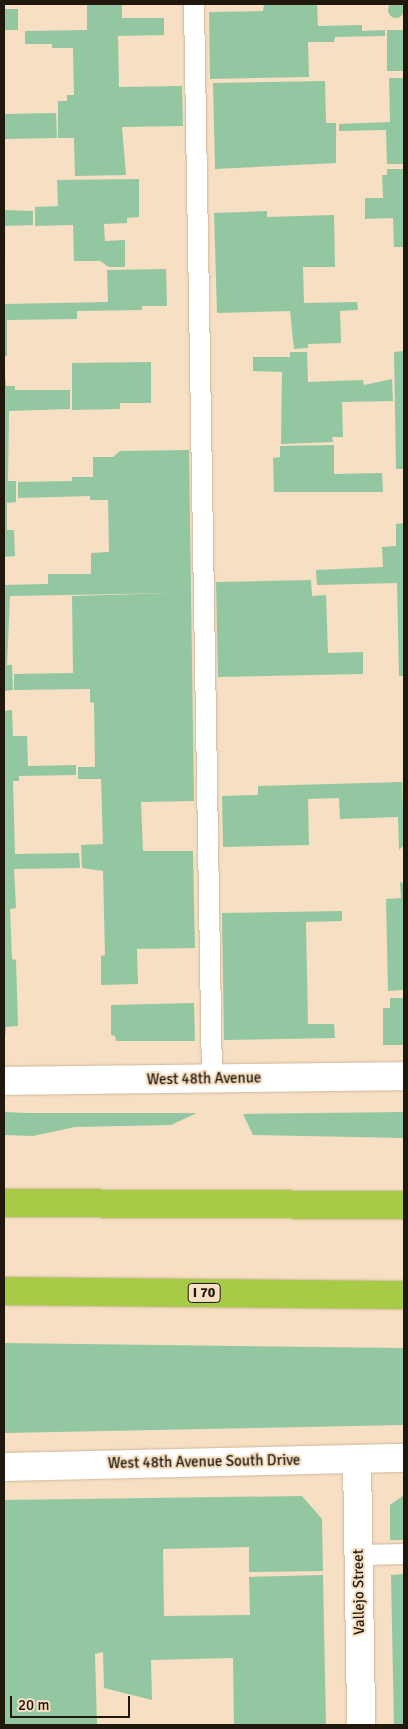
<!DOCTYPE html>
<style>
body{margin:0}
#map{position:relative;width:408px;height:1729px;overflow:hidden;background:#f6dfc2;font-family:Signika,sans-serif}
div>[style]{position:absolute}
.green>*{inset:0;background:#92c7a2;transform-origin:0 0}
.round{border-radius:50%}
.roads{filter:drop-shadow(0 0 1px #cdb79b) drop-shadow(0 0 1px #cdb79b)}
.service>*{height:20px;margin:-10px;padding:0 10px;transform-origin:10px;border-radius:10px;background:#fff}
.minor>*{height:28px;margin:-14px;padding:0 14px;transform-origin:14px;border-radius:14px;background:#fff}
.tertiary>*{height:28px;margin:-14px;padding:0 14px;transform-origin:14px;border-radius:14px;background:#fff}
.motorway>*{height:28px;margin:-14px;padding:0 14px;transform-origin:14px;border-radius:14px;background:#a8cb47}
span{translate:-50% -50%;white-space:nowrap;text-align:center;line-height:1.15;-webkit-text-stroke:4px #f6dfc2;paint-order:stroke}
.shield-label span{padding:1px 4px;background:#f6dfc2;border:1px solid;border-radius:4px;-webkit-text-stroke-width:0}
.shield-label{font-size:14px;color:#20180d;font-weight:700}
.street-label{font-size:15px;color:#20180d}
.frame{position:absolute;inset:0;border:5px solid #20180d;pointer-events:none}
.scale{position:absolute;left:10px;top:1696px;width:120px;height:22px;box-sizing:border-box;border:2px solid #20180d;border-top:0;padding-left:6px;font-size:15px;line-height:18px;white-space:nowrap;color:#20180d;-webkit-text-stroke:4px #f6dfc2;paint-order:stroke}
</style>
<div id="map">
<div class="green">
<i class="round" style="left:388px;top:2px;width:16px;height:16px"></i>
<i style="clip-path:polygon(87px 4px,122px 4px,122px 18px,164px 18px,164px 35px,118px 36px,119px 87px,182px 86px,183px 126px,122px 127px,126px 175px,75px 176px,74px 138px,58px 138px,58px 101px,67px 101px,67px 95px,74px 95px,73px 48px,52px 48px,52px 44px,25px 44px,25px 31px,87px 30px)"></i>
<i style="clip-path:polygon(264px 4px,317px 4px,318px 26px,362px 25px,362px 31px,385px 30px,385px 36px,335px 37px,334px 42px,308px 42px,309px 77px,210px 79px,209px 12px,263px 11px)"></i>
<i style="left:18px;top:9px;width:21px;height:14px;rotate:90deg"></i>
<i style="left:387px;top:30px;width:17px;height:41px"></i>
<i style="clip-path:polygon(389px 78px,404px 78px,404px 164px,387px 164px,386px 130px,339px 131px,339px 124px,390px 122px)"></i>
<i style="clip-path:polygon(325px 81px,326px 123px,336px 123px,336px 163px,215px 169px,213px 83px)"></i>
<i style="clip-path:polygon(56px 113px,57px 138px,5px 139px,4px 179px,4px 114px)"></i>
<i style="clip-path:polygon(387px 169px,404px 169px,404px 247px,394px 247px,393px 218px,365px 219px,365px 198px,383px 198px,382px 175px,387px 175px)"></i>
<i style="clip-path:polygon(139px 179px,139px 217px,127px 218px,127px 223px,104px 224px,105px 241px,125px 240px,125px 267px,109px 267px,100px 261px,74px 261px,73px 225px,35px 226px,35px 207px,58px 206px,57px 180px)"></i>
<i style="clip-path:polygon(4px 210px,33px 211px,33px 225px,5px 226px,6px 264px)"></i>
<i style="clip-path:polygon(267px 211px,267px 217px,334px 215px,335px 267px,303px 267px,304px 303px,357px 302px,358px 310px,340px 311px,341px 343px,308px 344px,308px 348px,294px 349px,290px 311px,217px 313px,214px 213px)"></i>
<i style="clip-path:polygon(166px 269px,167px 306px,142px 306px,142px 310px,77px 311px,77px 319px,7px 320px,7px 356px,4px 356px,4px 304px,108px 302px,107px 270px)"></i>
<i style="clip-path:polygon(404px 351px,404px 469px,396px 469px,394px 352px)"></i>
<i style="clip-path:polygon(290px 352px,307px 352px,308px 382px,363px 380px,364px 385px,392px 379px,393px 401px,342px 402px,343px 437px,332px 437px,333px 442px,281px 444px,282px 372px,253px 371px,253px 357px,290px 357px)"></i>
<i style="clip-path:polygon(4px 360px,6px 386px,15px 386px,15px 390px,70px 390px,70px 409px,9px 411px,8px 481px,16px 481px,16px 502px,7px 503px,7px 530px,14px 530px,15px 556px,4px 557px)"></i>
<i style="clip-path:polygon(151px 362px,151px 403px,120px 403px,120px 409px,72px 410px,72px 363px)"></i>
<i style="clip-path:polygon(334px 445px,334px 474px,382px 473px,383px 492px,274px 492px,273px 458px,280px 457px,280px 446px)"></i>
<i style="clip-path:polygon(189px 450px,194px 801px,141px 802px,143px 851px,193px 851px,195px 948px,137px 949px,138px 984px,101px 985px,101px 956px,105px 955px,103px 871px,82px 868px,81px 845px,103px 844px,101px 779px,78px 779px,78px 767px,95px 767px,94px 703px,90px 702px,90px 689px,14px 690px,14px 674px,73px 673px,72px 596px,176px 593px,10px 596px,7px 665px,12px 665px,13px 690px,4px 691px,4px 585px,48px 584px,48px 574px,91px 574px,91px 553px,109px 552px,108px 500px,90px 500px,90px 496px,18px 498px,18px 482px,72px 481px,72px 477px,93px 477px,93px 457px,113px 457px,120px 451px)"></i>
<i style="clip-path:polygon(404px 523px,404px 700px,403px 676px,399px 676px,397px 583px,317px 585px,316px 570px,383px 567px,382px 547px,396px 546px,396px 524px)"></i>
<i style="clip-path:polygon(311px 580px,312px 596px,326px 595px,328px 653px,363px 652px,363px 674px,218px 677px,216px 582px)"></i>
<i style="clip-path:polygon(12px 710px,13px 736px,27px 736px,28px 766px,76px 765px,76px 775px,19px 776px,19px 781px,13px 781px,15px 854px,79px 853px,80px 868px,14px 869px,16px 908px,10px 909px,12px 959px,16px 960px,18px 1026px,6px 1027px,4px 1049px,4px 711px)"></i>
<i style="clip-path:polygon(402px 772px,404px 845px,399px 850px,398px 817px,340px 819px,339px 798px,308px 799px,309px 845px,223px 847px,222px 796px,258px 795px,258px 786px,402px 782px)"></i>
<i style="clip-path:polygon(400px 882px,404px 883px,404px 990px,388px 991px,386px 899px,401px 898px)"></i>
<i style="clip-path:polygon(342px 911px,342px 921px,306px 922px,308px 1024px,334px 1024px,335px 1038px,224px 1040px,222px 913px)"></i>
<i style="clip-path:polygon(390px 998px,404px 998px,404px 1045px,383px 1045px,383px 1008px,390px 1008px)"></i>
<i style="clip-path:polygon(194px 1003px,195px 1041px,116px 1041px,115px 1036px,111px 1035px,111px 1005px)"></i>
<i style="clip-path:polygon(4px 1112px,26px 1113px,197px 1113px,171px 1125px,75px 1127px,33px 1136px,4px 1135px)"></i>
<i style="clip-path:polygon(404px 1112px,404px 1138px,253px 1135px,243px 1114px)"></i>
<i style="clip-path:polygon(4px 1343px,404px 1348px,404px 1425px,4px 1433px)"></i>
<i style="clip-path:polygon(404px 1495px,404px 1540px,390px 1540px,390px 1505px)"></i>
<i style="clip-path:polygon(302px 1496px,322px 1519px,323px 1571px,249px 1572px,249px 1547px,163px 1549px,164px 1616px,250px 1615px,249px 1577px,323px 1575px,326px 1725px,234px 1725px,233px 1658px,151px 1660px,152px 1700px,104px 1688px,103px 1652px,95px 1654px,97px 1725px,113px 1725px,4px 1725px,4px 1500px)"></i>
<i style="clip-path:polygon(404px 1574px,404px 1725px,394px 1725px,391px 1575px)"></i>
</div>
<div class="roads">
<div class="service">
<i style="left:194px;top:4px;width:1074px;rotate:89.04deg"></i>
<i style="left:359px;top:1555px;width:45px;rotate:-1.3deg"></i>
</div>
<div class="minor">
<i style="left:357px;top:1459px;width:266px;rotate:89.1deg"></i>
<i style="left:4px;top:1467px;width:400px;rotate:-1.3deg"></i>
</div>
<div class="tertiary">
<i style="left:4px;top:1081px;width:400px;rotate:-0.7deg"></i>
</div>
<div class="motorway">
<i style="left:4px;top:1203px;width:400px;rotate:0.3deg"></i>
<i style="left:4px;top:1291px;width:400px;rotate:0.6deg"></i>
</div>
</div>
<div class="shield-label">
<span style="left:204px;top:1293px">I 70</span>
</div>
<div class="street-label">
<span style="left:204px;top:1079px;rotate:-1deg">West 48th Avenue</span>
<span style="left:204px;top:1462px;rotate:-1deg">West 48th Avenue South Drive</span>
<span style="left:359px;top:1592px;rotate:-91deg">Vallejo Street</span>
</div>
<div class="frame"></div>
<div class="scale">20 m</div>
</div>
